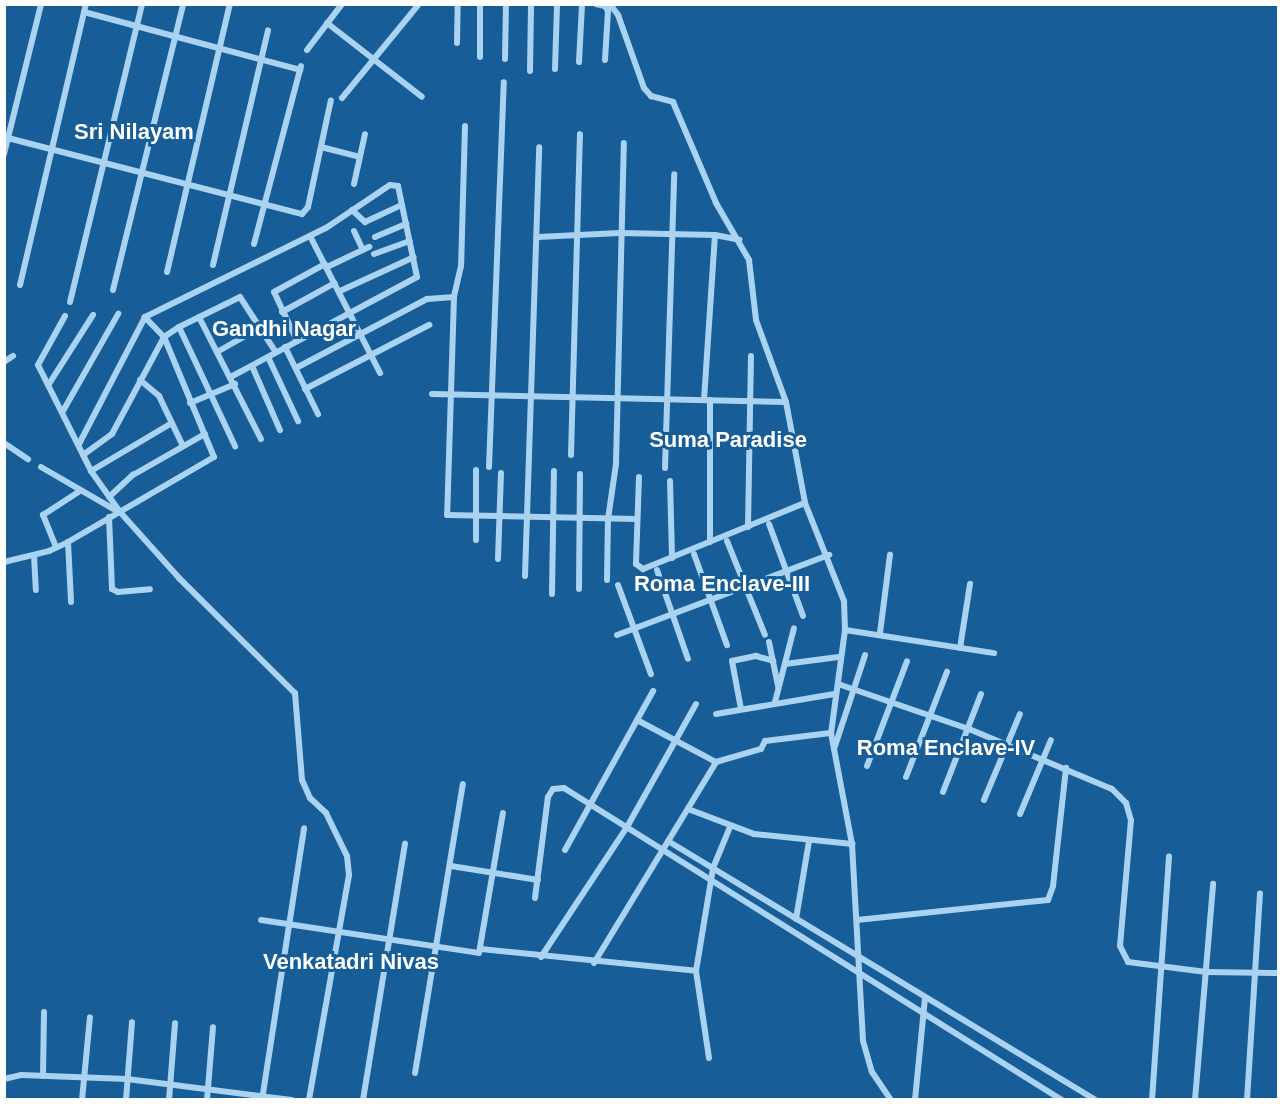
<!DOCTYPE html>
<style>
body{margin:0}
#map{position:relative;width:1283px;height:1104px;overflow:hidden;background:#175d97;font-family:Helvetica,sans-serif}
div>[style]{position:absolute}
.minor>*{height:6px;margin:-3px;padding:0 3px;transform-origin:3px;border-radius:3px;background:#aad2f1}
span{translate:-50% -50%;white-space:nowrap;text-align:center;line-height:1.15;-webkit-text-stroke:6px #175d97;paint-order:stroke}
.neighbourhood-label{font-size:22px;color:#fff;font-weight:700}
.frame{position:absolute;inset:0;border:6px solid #fff;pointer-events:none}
</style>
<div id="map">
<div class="minor">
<i style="left:596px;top:4px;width:9px;rotate:13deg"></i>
<i style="left:605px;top:6px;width:6px;rotate:59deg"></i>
<i style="left:608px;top:11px;width:49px;rotate:93.5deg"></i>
<i style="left:610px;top:4px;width:14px;rotate:54deg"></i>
<i style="left:618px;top:15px;width:77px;rotate:70.4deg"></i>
<i style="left:644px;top:88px;width:11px;rotate:49deg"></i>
<i style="left:651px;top:96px;width:23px;rotate:15deg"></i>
<i style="left:673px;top:102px;width:110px;rotate:66.9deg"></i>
<i style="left:716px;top:203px;width:66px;rotate:59.9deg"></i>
<i style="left:749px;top:260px;width:60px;rotate:83.3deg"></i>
<i style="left:756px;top:320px;width:87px;rotate:69.9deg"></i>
<i style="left:786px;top:402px;width:103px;rotate:79.3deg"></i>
<i style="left:805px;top:503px;width:105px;rotate:68.3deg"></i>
<i style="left:844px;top:601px;width:29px;rotate:88deg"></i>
<i style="left:845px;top:630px;width:104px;rotate:97.7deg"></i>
<i style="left:831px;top:733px;width:113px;rotate:79.3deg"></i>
<i style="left:852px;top:844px;width:197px;rotate:86.8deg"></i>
<i style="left:863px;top:1041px;width:32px;rotate:74deg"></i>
<i style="left:872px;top:1072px;width:34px;rotate:56deg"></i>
<i style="left:84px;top:12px;width:224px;rotate:15deg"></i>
<i style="left:327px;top:23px;width:120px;rotate:37.9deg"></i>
<i style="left:457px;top:43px;width:39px;rotate:-89deg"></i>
<i style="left:307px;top:50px;width:58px;rotate:-52.7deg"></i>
<i style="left:480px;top:57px;width:53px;rotate:-90deg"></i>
<i style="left:505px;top:59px;width:55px;rotate:-89deg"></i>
<i style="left:579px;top:62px;width:58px;rotate:-87deg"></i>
<i style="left:555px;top:69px;width:65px;rotate:-88.2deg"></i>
<i style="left:530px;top:71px;width:67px;rotate:-89.1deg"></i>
<i style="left:342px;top:98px;width:122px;rotate:-50.7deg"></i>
<i style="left:465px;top:126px;width:140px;rotate:91.6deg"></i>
<i style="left:461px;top:266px;width:32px;rotate:103deg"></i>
<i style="left:454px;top:297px;width:218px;rotate:91.8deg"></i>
<i style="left:447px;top:515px;width:190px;rotate:1.2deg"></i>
<i style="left:4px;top:137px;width:308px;rotate:14.5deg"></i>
<i style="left:302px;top:214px;width:9px;rotate:-49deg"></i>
<i style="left:308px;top:207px;width:109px;rotate:-77.9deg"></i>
<i style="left:321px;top:147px;width:40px;rotate:14.4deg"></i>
<i style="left:4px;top:154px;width:154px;rotate:-76.1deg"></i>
<i style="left:354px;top:184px;width:51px;rotate:-77.6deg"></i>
<i style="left:352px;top:210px;width:18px;rotate:43deg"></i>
<i style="left:365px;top:222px;width:40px;rotate:-25deg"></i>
<i style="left:354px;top:231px;width:21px;rotate:65deg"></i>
<i style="left:310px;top:236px;width:154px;rotate:62.9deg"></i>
<i style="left:375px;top:237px;width:34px;rotate:-23deg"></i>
<i style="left:538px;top:237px;width:82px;rotate:-2.8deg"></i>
<i style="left:620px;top:233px;width:95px;rotate:1.2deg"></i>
<i style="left:715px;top:235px;width:25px;rotate:11deg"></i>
<i style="left:254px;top:244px;width:184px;rotate:-75.2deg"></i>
<i style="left:374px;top:254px;width:38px;rotate:-20deg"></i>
<i style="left:213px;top:265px;width:241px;rotate:-76.8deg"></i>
<i style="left:327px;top:267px;width:47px;rotate:-25.5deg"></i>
<i style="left:167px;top:272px;width:275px;rotate:-76.8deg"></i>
<i style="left:20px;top:285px;width:289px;rotate:-76.8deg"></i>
<i style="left:113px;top:290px;width:294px;rotate:-76.2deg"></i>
<i style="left:340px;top:291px;width:81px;rotate:-24.7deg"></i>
<i style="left:70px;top:302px;width:307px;rotate:-76.4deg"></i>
<i style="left:282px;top:312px;width:60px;rotate:-28.7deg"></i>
<i style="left:65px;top:316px;width:56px;rotate:118.9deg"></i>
<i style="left:38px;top:365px;width:119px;rotate:63.4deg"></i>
<i style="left:91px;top:471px;width:50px;rotate:54.7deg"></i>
<i style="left:120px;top:512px;width:89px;rotate:48.2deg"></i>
<i style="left:179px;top:578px;width:163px;rotate:44.8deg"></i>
<i style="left:295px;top:693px;width:87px;rotate:85.4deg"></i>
<i style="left:302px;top:780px;width:20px;rotate:66deg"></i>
<i style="left:310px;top:798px;width:22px;rotate:43deg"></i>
<i style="left:326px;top:813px;width:48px;rotate:64deg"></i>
<i style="left:347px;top:856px;width:19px;rotate:84deg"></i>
<i style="left:349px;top:875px;width:229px;rotate:100.1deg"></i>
<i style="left:199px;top:317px;width:137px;rotate:63.1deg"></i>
<i style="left:179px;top:327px;width:132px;rotate:64.8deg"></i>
<i style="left:297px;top:341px;width:54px;rotate:-115.1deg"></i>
<i style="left:274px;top:292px;width:58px;rotate:-28.8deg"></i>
<i style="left:285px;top:347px;width:75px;rotate:63.8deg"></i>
<i style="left:217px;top:352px;width:51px;rotate:-29.6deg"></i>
<i style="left:268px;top:357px;width:71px;rotate:64.9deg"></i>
<i style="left:4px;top:362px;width:11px;rotate:-34deg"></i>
<i style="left:252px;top:366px;width:70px;rotate:66.4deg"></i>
<i style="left:296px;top:368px;width:148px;rotate:-27.8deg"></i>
<i style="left:427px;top:299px;width:27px;rotate:-4deg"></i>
<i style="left:140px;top:380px;width:25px;rotate:40deg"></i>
<i style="left:159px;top:396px;width:55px;rotate:64.4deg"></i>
<i style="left:49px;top:384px;width:82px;rotate:-57.5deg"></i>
<i style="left:305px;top:389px;width:140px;rotate:-27.3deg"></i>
<i style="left:432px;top:394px;width:354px;rotate:1.3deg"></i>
<i style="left:704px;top:400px;width:165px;rotate:-86.2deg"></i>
<i style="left:710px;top:400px;width:142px;rotate:90deg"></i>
<i style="left:190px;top:403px;width:49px;rotate:-22.9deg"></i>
<i style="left:63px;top:411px;width:112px;rotate:-60.4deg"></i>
<i style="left:4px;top:443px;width:29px;rotate:34deg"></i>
<i style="left:79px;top:444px;width:143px;rotate:-62.5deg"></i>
<i style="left:145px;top:317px;width:202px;rotate:-26.2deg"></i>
<i style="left:326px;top:228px;width:77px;rotate:-33.9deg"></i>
<i style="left:390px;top:185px;width:8px;rotate:7deg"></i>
<i style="left:398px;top:186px;width:93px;rotate:78.2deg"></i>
<i style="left:417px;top:277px;width:210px;rotate:151.8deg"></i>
<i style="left:83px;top:455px;width:36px;rotate:-36deg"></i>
<i style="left:112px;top:434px;width:110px;rotate:-61.8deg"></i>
<i style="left:164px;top:337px;width:18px;rotate:-34deg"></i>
<i style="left:179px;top:327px;width:68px;rotate:-26.2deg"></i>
<i style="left:240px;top:297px;width:64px;rotate:57.1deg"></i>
<i style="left:571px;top:455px;width:321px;rotate:-88.4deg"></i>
<i style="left:41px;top:467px;width:88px;rotate:30.1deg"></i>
<i style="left:489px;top:467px;width:385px;rotate:-87.8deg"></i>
<i style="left:665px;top:468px;width:294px;rotate:-88.2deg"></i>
<i style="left:476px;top:470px;width:70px;rotate:90deg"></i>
<i style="left:91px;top:471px;width:94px;rotate:-30.7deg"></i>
<i style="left:639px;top:477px;width:87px;rotate:92deg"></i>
<i style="left:636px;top:564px;width:9px;rotate:36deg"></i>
<i style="left:643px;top:569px;width:175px;rotate:-22.2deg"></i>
<i style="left:670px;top:481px;width:77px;rotate:88.5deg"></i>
<i style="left:109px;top:497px;width:33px;rotate:-43deg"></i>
<i style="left:133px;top:475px;width:83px;rotate:-29.7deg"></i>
<i style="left:109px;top:517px;width:72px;rotate:87.6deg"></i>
<i style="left:112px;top:589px;width:7px;rotate:27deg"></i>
<i style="left:118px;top:592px;width:32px;rotate:-5deg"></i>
<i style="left:769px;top:524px;width:98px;rotate:69.7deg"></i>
<i style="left:748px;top:527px;width:171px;rotate:-89deg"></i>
<i style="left:727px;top:541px;width:101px;rotate:68deg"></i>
<i style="left:68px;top:542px;width:60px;rotate:87.1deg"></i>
<i style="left:56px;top:547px;width:35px;rotate:-112deg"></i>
<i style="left:43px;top:515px;width:44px;rotate:-33deg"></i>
<i style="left:694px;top:554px;width:97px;rotate:70.1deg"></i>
<i style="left:34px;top:555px;width:35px;rotate:87deg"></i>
<i style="left:498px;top:559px;width:86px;rotate:-88deg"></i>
<i style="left:4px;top:562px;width:46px;rotate:-13.7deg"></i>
<i style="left:49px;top:551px;width:21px;rotate:-25deg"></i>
<i style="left:68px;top:542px;width:169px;rotate:-30.2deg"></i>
<i style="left:214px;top:457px;width:130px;rotate:-112.6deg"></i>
<i style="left:164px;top:337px;width:28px;rotate:-134deg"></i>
<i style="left:657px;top:570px;width:94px;rotate:70.8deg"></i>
<i style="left:525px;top:576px;width:429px;rotate:-88.1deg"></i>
<i style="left:607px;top:580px;width:61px;rotate:-89.1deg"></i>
<i style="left:608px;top:519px;width:56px;rotate:-81.7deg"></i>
<i style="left:616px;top:464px;width:321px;rotate:-88.6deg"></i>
<i style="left:618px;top:585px;width:95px;rotate:69.7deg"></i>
<i style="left:579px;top:589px;width:115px;rotate:-89.5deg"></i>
<i style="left:552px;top:594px;width:123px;rotate:-89.1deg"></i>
<i style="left:845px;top:630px;width:151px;rotate:8.8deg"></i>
<i style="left:880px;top:633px;width:79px;rotate:-82.7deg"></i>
<i style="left:617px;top:635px;width:227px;rotate:-20.7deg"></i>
<i style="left:769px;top:642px;width:45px;rotate:78.4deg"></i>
<i style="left:960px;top:648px;width:65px;rotate:-81.1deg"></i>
<i style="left:785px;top:664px;width:54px;rotate:-7.4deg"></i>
<i style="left:838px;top:684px;width:139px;rotate:19deg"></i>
<i style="left:969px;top:729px;width:155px;rotate:22.8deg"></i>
<i style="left:1112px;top:789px;width:20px;rotate:45deg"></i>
<i style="left:1126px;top:803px;width:18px;rotate:74deg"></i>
<i style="left:1131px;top:820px;width:126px;rotate:95deg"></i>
<i style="left:1120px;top:946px;width:18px;rotate:63deg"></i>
<i style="left:1128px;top:962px;width:79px;rotate:7.3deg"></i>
<i style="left:1206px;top:972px;width:72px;rotate:0.8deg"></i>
<i style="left:775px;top:702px;width:76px;rotate:-75.6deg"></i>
<i style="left:741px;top:709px;width:49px;rotate:-100.6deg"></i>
<i style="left:732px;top:661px;width:25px;rotate:-12deg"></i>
<i style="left:756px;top:656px;width:18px;rotate:16deg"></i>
<i style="left:716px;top:714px;width:120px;rotate:-9.6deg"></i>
<i style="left:637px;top:720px;width:89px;rotate:28deg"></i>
<i style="left:834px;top:749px;width:99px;rotate:-71.7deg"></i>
<i style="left:867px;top:766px;width:112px;rotate:-69.1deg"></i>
<i style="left:906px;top:777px;width:113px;rotate:-68.7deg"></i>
<i style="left:943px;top:792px;width:105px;rotate:-68.8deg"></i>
<i style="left:984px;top:800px;width:93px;rotate:-67.3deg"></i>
<i style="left:688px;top:809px;width:71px;rotate:20.7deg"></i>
<i style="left:754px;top:834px;width:99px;rotate:5.8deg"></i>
<i style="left:1020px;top:814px;width:80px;rotate:-67.3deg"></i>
<i style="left:668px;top:841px;width:499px;rotate:31.2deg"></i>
<i style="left:565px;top:850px;width:182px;rotate:-61deg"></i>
<i style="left:451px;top:866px;width:88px;rotate:9.1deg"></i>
<i style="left:535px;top:898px;width:102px;rotate:-82.7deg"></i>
<i style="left:548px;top:797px;width:9px;rotate:-58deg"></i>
<i style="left:553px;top:789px;width:11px;rotate:-5deg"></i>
<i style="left:564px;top:788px;width:588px;rotate:32.07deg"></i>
<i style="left:796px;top:919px;width:79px;rotate:-80.5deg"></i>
<i style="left:261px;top:920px;width:220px;rotate:8.6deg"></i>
<i style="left:479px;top:953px;width:142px;rotate:-80.3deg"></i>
<i style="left:857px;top:920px;width:192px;rotate:-6deg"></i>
<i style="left:1048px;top:900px;width:15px;rotate:-70deg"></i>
<i style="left:1053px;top:886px;width:119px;rotate:-83.7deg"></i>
<i style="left:481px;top:949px;width:216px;rotate:5.8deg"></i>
<i style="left:541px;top:957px;width:156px;rotate:-56.5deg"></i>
<i style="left:627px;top:827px;width:141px;rotate:-60.7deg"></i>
<i style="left:594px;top:963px;width:235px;rotate:-58.7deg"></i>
<i style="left:716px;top:762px;width:47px;rotate:-16.1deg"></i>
<i style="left:761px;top:749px;width:9px;rotate:-63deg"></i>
<i style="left:765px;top:741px;width:66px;rotate:-6.9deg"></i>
<i style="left:709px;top:1058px;width:88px;rotate:-98.5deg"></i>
<i style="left:696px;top:971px;width:104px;rotate:-80.6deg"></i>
<i style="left:713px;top:868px;width:44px;rotate:-67.5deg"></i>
<i style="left:415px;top:1073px;width:293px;rotate:-80.6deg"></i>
<i style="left:43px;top:1076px;width:64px;rotate:-89.1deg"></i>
<i style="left:4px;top:1079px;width:17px;rotate:-13deg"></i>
<i style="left:21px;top:1075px;width:106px;rotate:2.2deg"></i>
<i style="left:127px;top:1079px;width:166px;rotate:7.3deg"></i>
<i style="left:82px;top:1100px;width:83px;rotate:-84.5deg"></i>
<i style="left:126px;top:1100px;width:78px;rotate:-85.6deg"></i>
<i style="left:169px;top:1100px;width:77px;rotate:-85.5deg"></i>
<i style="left:207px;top:1100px;width:73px;rotate:-85.3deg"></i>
<i style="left:262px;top:1100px;width:275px;rotate:-81.2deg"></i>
<i style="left:363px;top:1100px;width:260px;rotate:-80.7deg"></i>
<i style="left:915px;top:1100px;width:102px;rotate:-84.4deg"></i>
<i style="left:1152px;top:1100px;width:244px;rotate:-86deg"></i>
<i style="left:1195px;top:1100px;width:217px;rotate:-85.2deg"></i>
<i style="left:1247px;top:1100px;width:207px;rotate:-86.4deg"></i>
</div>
<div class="neighbourhood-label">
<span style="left:134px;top:132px">Sri Nilayam</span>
<span style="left:284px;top:329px">Gandhi Nagar</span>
<span style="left:728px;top:440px">Suma Paradise</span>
<span style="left:722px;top:584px">Roma Enclave-III</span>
<span style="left:946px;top:748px">Roma Enclave-IV</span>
<span style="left:351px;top:962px">Venkatadri Nivas</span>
</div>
<div class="frame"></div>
</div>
